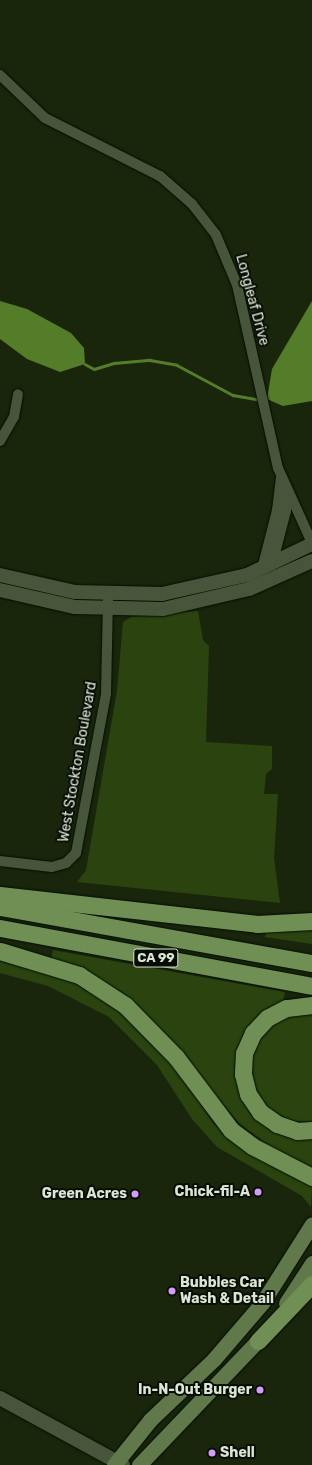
<!DOCTYPE html>
<style>
body{margin:0}
#map{position:relative;width:312px;height:1465px;overflow:hidden;background:#19260c;font-family:Rubik,sans-serif}
div>[style]{position:absolute}
.green>*{inset:0;background:#2b440f}
.water>*{inset:0;background:#547d29}
.stream>*{height:2.5px;margin:-1.25px;padding:0 1.25px;transform-origin:1.25px;border-radius:1.25px;background:#547d29}
.roads{filter:drop-shadow(0 0 1px #040f00) drop-shadow(0 0 1px #040f00)}
.street>*{height:10px;margin:-5px;padding:0 5px;transform-origin:5px;border-radius:5px;background:#47563a}
.secondary>*{height:14px;margin:-7px;padding:0 7px;transform-origin:7px;border-radius:7px;background:#47563a}
.primary>*{height:15px;margin:-7.5px;padding:0 7.5px;transform-origin:7.5px;border-radius:7.5px;background:#60784a}
.highway>*{height:17px;margin:-8.5px;padding:0 8.5px;transform-origin:8.5px;border-radius:8.5px;background:#708f55}
.dots>*{width:11px;height:11px;translate:-50% -50%;box-sizing:border-box;border:2px solid #070d04;border-radius:50%}
span{translate:-50% -50%;white-space:nowrap;text-align:center;line-height:1.15;-webkit-text-stroke:4px #070d04;paint-order:stroke}
.shield-label span{padding:1px 3px;background:#070d04;border:1px solid;border-radius:3px;-webkit-text-stroke-width:0}
.shield-label{font-size:13px;color:#dce5d5;font-weight:700}
.street-label{font-size:14px;color:#dce5d5}
.poi-label{font-size:14px;color:#dce5d5;font-weight:700}
.right{translate:-100% -50%;text-align:right}
.left{translate:0 -50%;text-align:left}
</style>
<div id="map">
<div class="green">
<i style="clip-path:polygon(198px 611px,203px 640px,209px 646px,206px 742px,272px 746px,272px 769px,266px 774px,264px 794px,278px 794px,274px 858px,280px 903px,77px 882px,86px 870px,117px 691px,123px 622px,131px 617px)"></i>
<i style="clip-path:polygon(312px 926px,312px 944px,265px 937px,267px 928px)"></i>
<i style="clip-path:polygon(53px 950px,285px 992px,283px 1001px,251px 1025px,249px 1107px,312px 1136px,312px 1168px,271px 1147px,240px 1124px,140px 1009px,51px 960px)"></i>
<i style="clip-path:polygon(0 958px,68px 979px,120px 1009px,168px 1058px,214px 1124px,228px 1137px,260px 1160px,312px 1185px,311px 1207px,302px 1196px,217px 1147px,192px 1119px,157px 1065px,109px 1017px,48px 986px,0 973px)"></i>
<i style="clip-path:polygon(312px 1012px,312px 1122px,292px 1121px,272px 1111px,259px 1097px,253px 1085px,251px 1053px,270px 1025px,290px 1014px)"></i>
</div>
<div class="water">
<i style="clip-path:polygon(0 301px,27px 309px,71px 333px,84px 348px,85px 364px,60px 372px,27px 359px,0 339px)"></i>
<i style="clip-path:polygon(312px 301px,312px 401px,283px 406px,267px 399px,272px 369px)"></i>
</div>
<div class="stream">
<i style="left:85px;top:364px;width:10px;rotate:29deg"></i>
<i style="left:94px;top:369px;width:21px;rotate:-17deg"></i>
<i style="left:114px;top:363px;width:36px;rotate:-5deg"></i>
<i style="left:150px;top:360px;width:27px;rotate:10deg"></i>
<i style="left:177px;top:365px;width:64px;rotate:28.2deg"></i>
<i style="left:233px;top:395px;width:28px;rotate:10deg"></i>
</div>
<div class="roads">
<div class="street">
<i style="left:0;top:75px;width:62px;rotate:43.7deg"></i>
<i style="left:45px;top:118px;width:129px;rotate:26.8deg"></i>
<i style="left:160px;top:176px;width:43px;rotate:41.2deg"></i>
<i style="left:192px;top:204px;width:39px;rotate:52deg"></i>
<i style="left:216px;top:235px;width:54px;rotate:67.2deg"></i>
<i style="left:237px;top:285px;width:188px;rotate:77.4deg"></i>
<i style="left:278px;top:468px;width:82px;rotate:65.6deg"></i>
<i style="left:0;top:441px;width:28px;rotate:-60deg"></i>
<i style="left:14px;top:417px;width:23px;rotate:-80deg"></i>
<i style="left:272px;top:565px;width:56px;rotate:-75.5deg"></i>
<i style="left:286px;top:511px;width:20px;rotate:-87deg"></i>
<i style="left:262px;top:569px;width:61px;rotate:-75.7deg"></i>
<i style="left:277px;top:510px;width:33px;rotate:-83deg"></i>
<i style="left:0;top:861px;width:52px;rotate:6.6deg"></i>
<i style="left:52px;top:867px;width:15px;rotate:-16deg"></i>
<i style="left:66px;top:863px;width:14px;rotate:-45deg"></i>
<i style="left:76px;top:853px;width:162px;rotate:-79.3deg"></i>
<i style="left:106px;top:694px;width:99px;rotate:-88.8deg"></i>
</div>
<div class="secondary">
<i style="left:0;top:575px;width:77px;rotate:12.8deg"></i>
<i style="left:75px;top:592px;width:87px;rotate:1.3deg"></i>
<i style="left:162px;top:594px;width:87px;rotate:-12.6deg"></i>
<i style="left:247px;top:575px;width:72px;rotate:-25.5deg"></i>
<i style="left:0;top:590px;width:77px;rotate:12.8deg"></i>
<i style="left:75px;top:607px;width:88px;rotate:1.3deg"></i>
<i style="left:163px;top:609px;width:88px;rotate:-13.1deg"></i>
<i style="left:249px;top:589px;width:69px;rotate:-24deg"></i>
<i style="left:0;top:1398px;width:140px;rotate:28.6deg"></i>
</div>
<div class="primary">
<i style="left:286px;top:1303px;width:48px;rotate:-57deg"></i>
<i style="left:114px;top:1465px;width:58px;rotate:-51.3deg"></i>
<i style="left:150px;top:1420px;width:88px;rotate:-43.6deg"></i>
<i style="left:214px;top:1359px;width:74px;rotate:-49.4deg"></i>
<i style="left:262px;top:1303px;width:93px;rotate:-57.7deg"></i>
<i style="left:139px;top:1465px;width:182px;rotate:-46.3deg"></i>
</div>
<div class="highway">
<i style="left:0;top:895px;width:259px;rotate:6.4deg"></i>
<i style="left:257px;top:924px;width:55px;rotate:-3.1deg"></i>
<i style="left:0;top:907px;width:317px;rotate:10.2deg"></i>
<i style="left:0;top:928px;width:317px;rotate:10.5deg"></i>
<i style="left:0;top:951px;width:83px;rotate:16.9deg"></i>
<i style="left:79px;top:975px;width:55px;rotate:33.1deg"></i>
<i style="left:125px;top:1005px;width:73px;rotate:45.6deg"></i>
<i style="left:176px;top:1057px;width:91px;rotate:53deg"></i>
<i style="left:231px;top:1130px;width:26px;rotate:37deg"></i>
<i style="left:252px;top:1146px;width:68px;rotate:27.3deg"></i>
<i style="left:312px;top:1005px;width:26px;rotate:173deg"></i>
<i style="left:286px;top:1008px;width:21px;rotate:152deg"></i>
<i style="left:267px;top:1018px;width:21px;rotate:133deg"></i>
<i style="left:253px;top:1033px;width:22px;rotate:114deg"></i>
<i style="left:244px;top:1053px;width:21px;rotate:93deg"></i>
<i style="left:243px;top:1074px;width:21px;rotate:76deg"></i>
<i style="left:248px;top:1094px;width:22px;rotate:56deg"></i>
<i style="left:260px;top:1112px;width:21px;rotate:35deg"></i>
<i style="left:277px;top:1124px;width:21px;rotate:19deg"></i>
<i style="left:297px;top:1131px;width:15px;rotate:-4deg"></i>
<i style="left:258px;top:1341px;width:79px;rotate:-46.5deg"></i>
</div>
</div>
<div class="dots">
<i style="left:258px;top:1192px;background:#d59bfa"></i>
<i style="left:135px;top:1194px;background:#d59bfa"></i>
<i style="left:172px;top:1291px;background:#d59bfa"></i>
<i style="left:260px;top:1390px;background:#d59bfa"></i>
<i style="left:212px;top:1453px;background:#d59bfa"></i>
</div>
<div class="shield-label">
<span style="left:156px;top:958px">CA 99</span>
</div>
<div class="street-label">
<span style="left:252px;top:300px;rotate:75deg">Longleaf Drive</span>
<span style="left:78px;top:762px;rotate:-80deg">West Stockton Boulevard</span>
</div>
<div class="poi-label">
<span class="right" style="left:250px;top:1192px">Chick-fil-A</span>
<span class="right" style="left:127px;top:1194px">Green Acres</span>
<span class="left" style="left:180px;top:1291px">Bubbles Car<br>Wash &amp; Detail</span>
<span class="right" style="left:252px;top:1390px">In-N-Out Burger</span>
<span class="left" style="left:220px;top:1453px">Shell</span>
</div>
</div>
